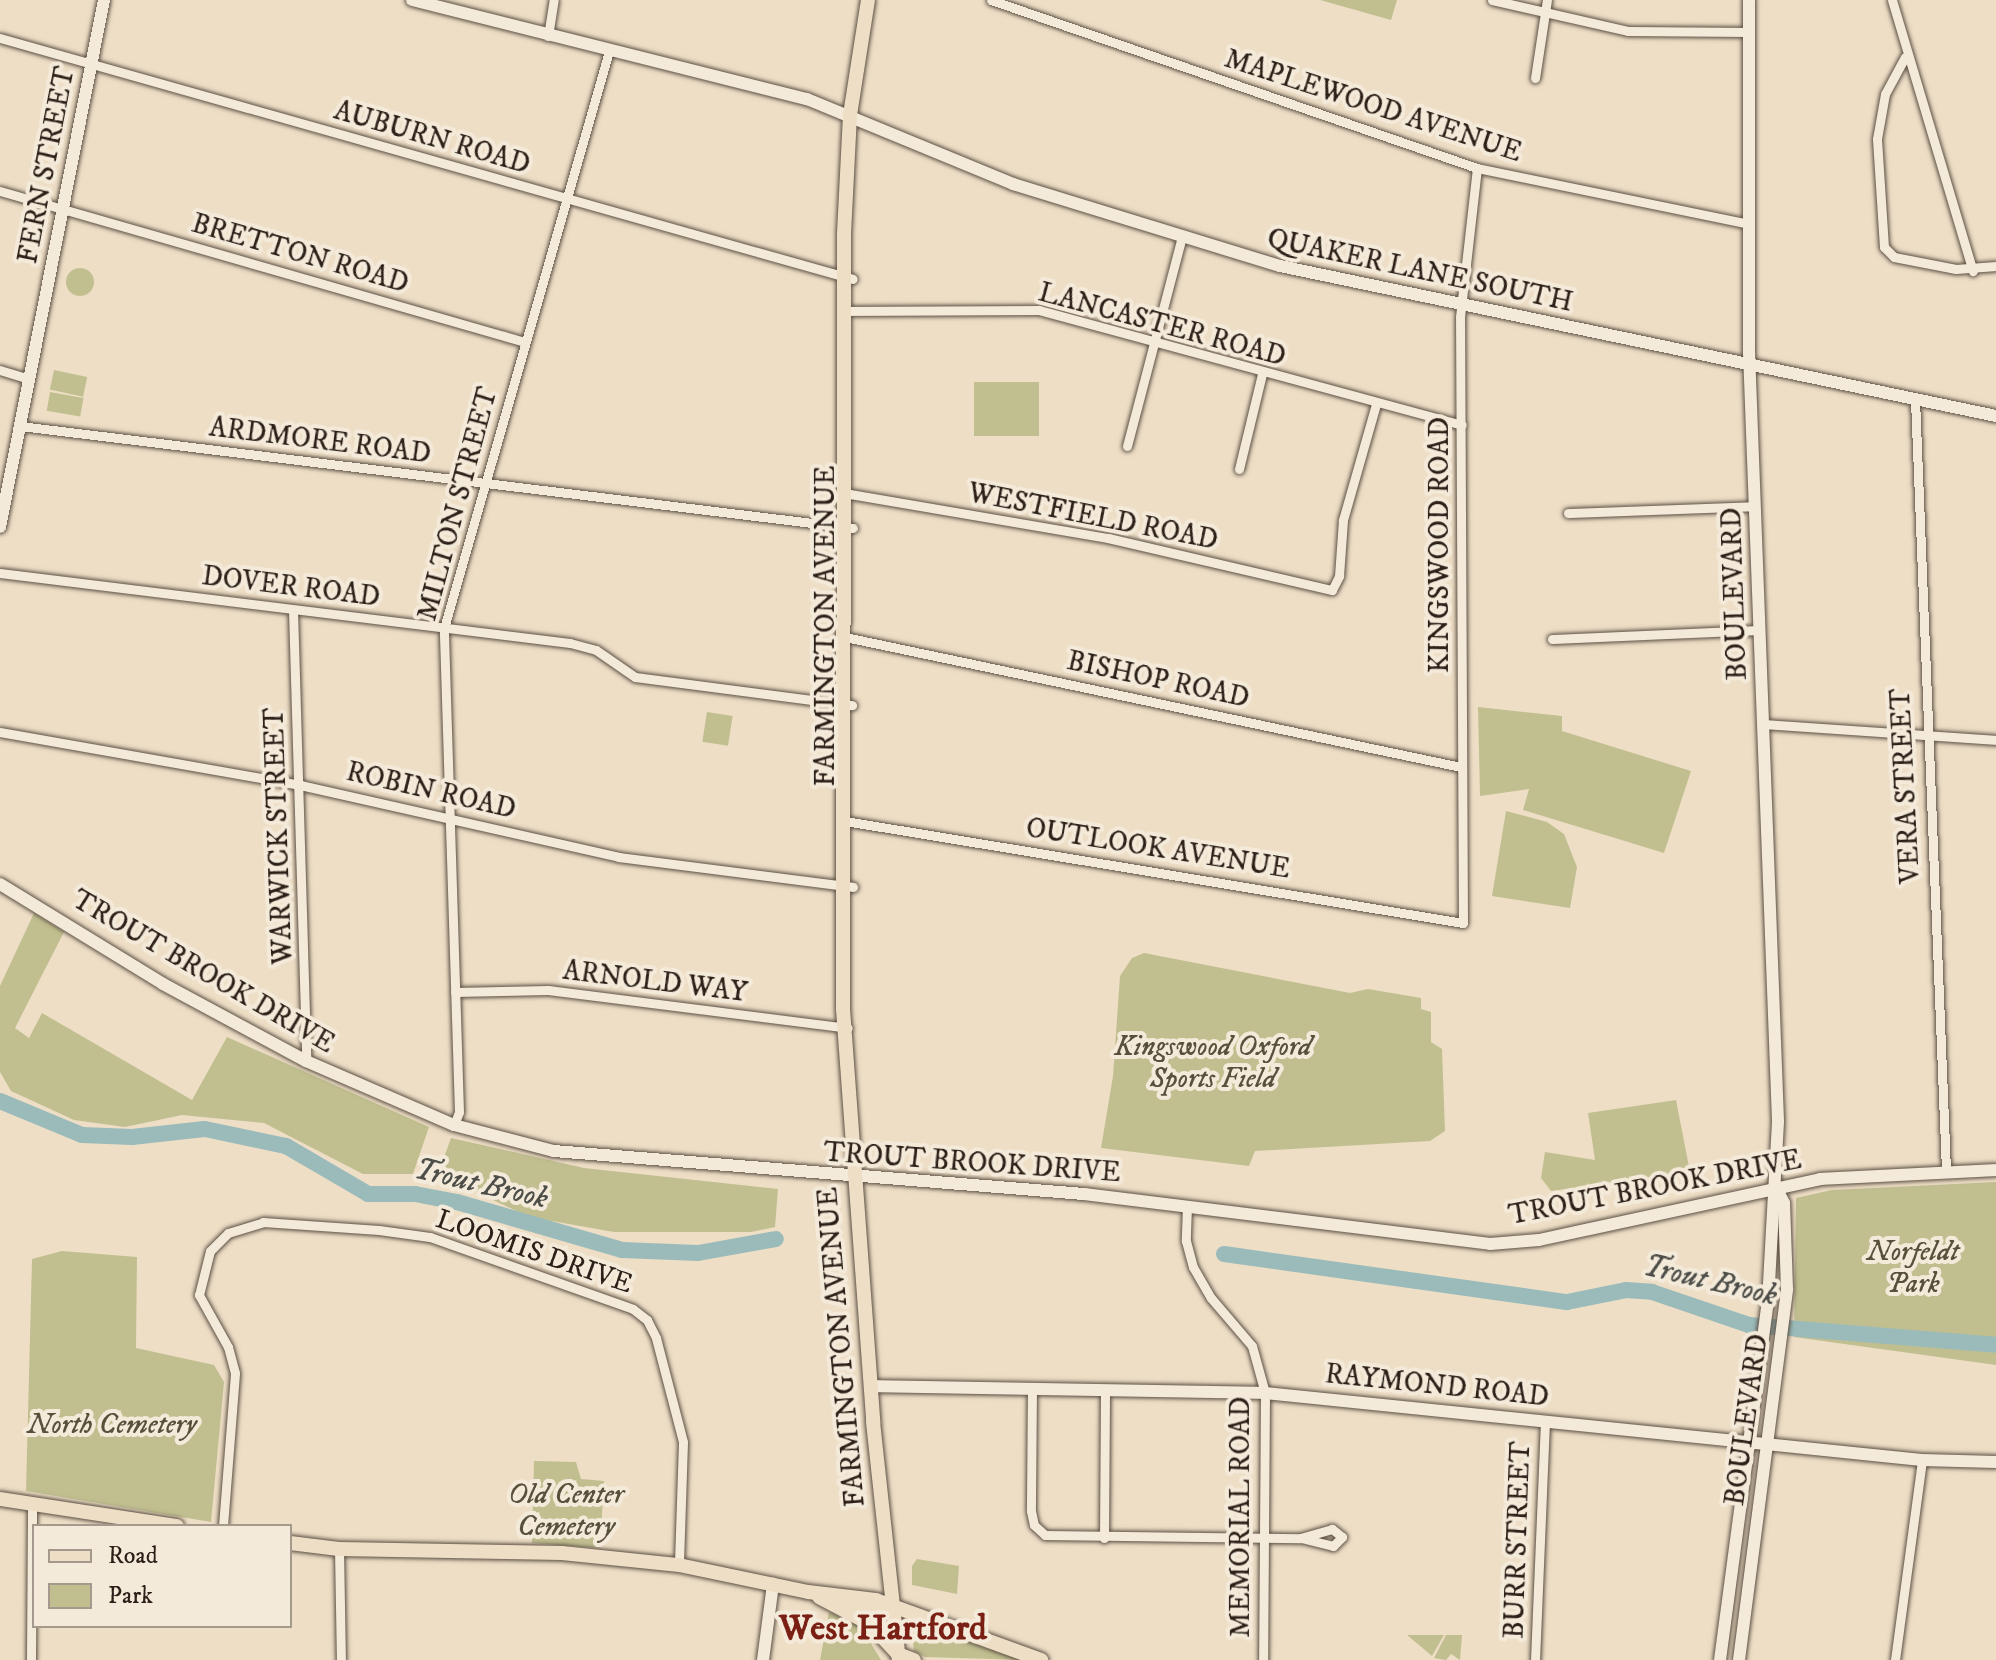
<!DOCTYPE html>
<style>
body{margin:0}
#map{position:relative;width:1996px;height:1660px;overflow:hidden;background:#eedec6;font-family:"IM FELL DW Pica",serif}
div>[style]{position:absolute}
.green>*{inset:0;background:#c1bf90;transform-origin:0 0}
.round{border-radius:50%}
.river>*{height:16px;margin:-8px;padding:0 8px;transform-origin:8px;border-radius:8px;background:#9abbba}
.roads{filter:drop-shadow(0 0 2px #5c5044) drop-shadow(0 0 2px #5c5044)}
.street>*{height:9px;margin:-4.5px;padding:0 4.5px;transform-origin:4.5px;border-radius:4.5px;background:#f4eada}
.secondary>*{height:12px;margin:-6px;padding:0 6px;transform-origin:6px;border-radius:6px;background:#f4eada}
.primary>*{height:14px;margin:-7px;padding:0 7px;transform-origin:7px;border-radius:7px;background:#eedec6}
span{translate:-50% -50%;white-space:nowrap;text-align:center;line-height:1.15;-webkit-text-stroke:8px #f4eada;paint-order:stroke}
.street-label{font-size:28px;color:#2c2018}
.park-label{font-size:28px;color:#59503c;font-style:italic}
.water-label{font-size:30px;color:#4d4e49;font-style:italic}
.district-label{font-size:36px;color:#7a1f14;font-weight:700}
.legend{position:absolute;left:32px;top:1524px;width:260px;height:104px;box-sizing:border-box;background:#f4eada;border:2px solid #a4998c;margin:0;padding:10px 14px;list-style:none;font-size:24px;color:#2c2018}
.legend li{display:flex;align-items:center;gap:16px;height:40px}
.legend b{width:40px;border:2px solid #a4998c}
</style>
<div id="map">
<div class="green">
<i style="clip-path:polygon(1320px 0,1397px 0,1391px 20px)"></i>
<i class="round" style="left:66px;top:268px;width:28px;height:28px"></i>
<i style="left:54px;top:370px;width:34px;height:20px;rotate:12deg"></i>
<i style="left:974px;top:382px;width:65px;height:54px"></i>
<i style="left:50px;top:392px;width:34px;height:19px;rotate:10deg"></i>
<i style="clip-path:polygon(1478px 707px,1562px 716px,1562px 731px,1691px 771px,1664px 853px,1523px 810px,1529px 789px,1480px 796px)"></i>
<i style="left:707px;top:712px;width:26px;height:30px;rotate:9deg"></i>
<i style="clip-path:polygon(1506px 811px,1547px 822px,1564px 834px,1577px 867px,1570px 908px,1492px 896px)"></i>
<i style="clip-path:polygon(34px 913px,64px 932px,15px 1028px,29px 1038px,42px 1013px,192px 1100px,227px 1037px,429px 1127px,413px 1174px,363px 1174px,264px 1123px,182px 1115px,125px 1127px,74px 1120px,11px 1091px,0 1072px,0 986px)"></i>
<i style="clip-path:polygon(1144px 953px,1350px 993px,1368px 989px,1421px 998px,1421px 1009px,1431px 1012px,1431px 1042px,1442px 1049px,1445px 1131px,1430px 1141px,1255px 1151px,1249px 1166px,1101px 1148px,1113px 1076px,1120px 976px,1132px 958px)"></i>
<i style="clip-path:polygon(1676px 1100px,1690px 1172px,1551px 1191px,1541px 1178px,1545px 1152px,1595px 1160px,1588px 1113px)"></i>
<i style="clip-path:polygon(451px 1138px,584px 1168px,778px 1189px,775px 1227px,751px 1232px,614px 1232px,529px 1217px,438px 1174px)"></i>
<i style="clip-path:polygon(1996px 1182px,1996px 1365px,1794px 1337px,1796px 1198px,1832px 1190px)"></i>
<i style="clip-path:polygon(62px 1251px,137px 1257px,136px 1348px,214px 1365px,224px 1382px,211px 1522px,26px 1491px,32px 1259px)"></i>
<i style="clip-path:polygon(534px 1461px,576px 1462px,581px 1479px,604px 1481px,600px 1548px,532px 1543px)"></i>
<i style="clip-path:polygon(917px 1559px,959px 1566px,957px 1594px,912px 1585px,912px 1566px)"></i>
<i style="clip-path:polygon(829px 1612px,861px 1627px,881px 1660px,820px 1660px)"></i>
<i style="clip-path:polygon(911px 1623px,1023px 1660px,925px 1657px,914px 1651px)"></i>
<i style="clip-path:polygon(1407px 1635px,1444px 1635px,1432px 1656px)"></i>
<i style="clip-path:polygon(1446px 1635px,1462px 1635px,1460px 1660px,1451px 1654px,1446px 1660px,1434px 1658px)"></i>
</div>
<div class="river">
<i style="left:0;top:1101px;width:89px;rotate:22.5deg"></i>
<i style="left:82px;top:1135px;width:50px;rotate:2.3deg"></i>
<i style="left:132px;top:1137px;width:73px;rotate:-6.3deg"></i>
<i style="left:205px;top:1129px;width:83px;rotate:11.9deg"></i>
<i style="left:286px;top:1146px;width:95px;rotate:30.3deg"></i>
<i style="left:368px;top:1194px;width:47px"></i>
<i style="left:415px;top:1194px;width:43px;rotate:10.8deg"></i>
<i style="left:457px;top:1202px;width:172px;rotate:16.2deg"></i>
<i style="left:622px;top:1250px;width:76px;rotate:2.3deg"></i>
<i style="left:698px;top:1253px;width:79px;rotate:-10.2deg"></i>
<i style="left:1224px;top:1254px;width:346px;rotate:8deg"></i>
<i style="left:1567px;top:1302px;width:60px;rotate:-11.5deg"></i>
<i style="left:1626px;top:1290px;width:26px;rotate:4deg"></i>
<i style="left:1652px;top:1292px;width:102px;rotate:18.8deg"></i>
<i style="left:1749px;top:1325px;width:248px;rotate:4.6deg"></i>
</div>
<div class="roads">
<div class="street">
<i style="left:991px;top:0;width:514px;rotate:19.07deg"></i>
<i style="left:1477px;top:168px;width:278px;rotate:11.6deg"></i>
<i style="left:1492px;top:0;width:139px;rotate:12.8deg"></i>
<i style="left:1628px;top:31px;width:121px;rotate:0.5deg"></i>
<i style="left:1892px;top:0;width:283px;rotate:73.4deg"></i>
<i style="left:548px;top:36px;width:36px;rotate:-81deg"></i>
<i style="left:0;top:38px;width:886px;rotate:15.78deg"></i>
<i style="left:1905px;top:57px;width:42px;rotate:118.4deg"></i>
<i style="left:1885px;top:94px;width:46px;rotate:100.1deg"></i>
<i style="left:1877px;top:139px;width:108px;rotate:86.3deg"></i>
<i style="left:1884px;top:247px;width:14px;rotate:45deg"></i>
<i style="left:1894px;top:257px;width:63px;rotate:11deg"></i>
<i style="left:1956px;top:269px;width:40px;rotate:-4.3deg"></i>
<i style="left:1535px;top:78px;width:79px;rotate:-81.3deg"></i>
<i style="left:0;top:191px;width:546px;rotate:16.05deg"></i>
<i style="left:844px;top:311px;width:195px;rotate:-0.3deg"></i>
<i style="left:1039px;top:310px;width:438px;rotate:15.2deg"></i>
<i style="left:0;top:370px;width:30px;rotate:17deg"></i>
<i style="left:1915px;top:399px;width:773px;rotate:87.7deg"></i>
<i style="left:20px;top:426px;width:839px;rotate:6.98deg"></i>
<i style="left:1127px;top:446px;width:213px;rotate:-75.3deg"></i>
<i style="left:1239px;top:469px;width:98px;rotate:-76.4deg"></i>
<i style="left:844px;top:493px;width:268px;rotate:9.7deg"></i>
<i style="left:1108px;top:538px;width:230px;rotate:13.1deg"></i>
<i style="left:1332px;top:590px;width:16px;rotate:-63deg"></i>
<i style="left:1339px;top:576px;width:56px;rotate:-85.9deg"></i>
<i style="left:1343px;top:520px;width:121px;rotate:-74.1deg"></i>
<i style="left:1568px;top:513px;width:187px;rotate:-2.1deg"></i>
<i style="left:0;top:573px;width:574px;rotate:7deg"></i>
<i style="left:570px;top:643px;width:27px;rotate:15deg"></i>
<i style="left:596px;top:650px;width:47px;rotate:34.7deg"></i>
<i style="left:635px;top:677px;width:219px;rotate:7.4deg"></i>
<i style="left:293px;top:610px;width:451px;rotate:88.3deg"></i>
<i style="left:845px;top:637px;width:630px;rotate:11.92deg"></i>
<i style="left:1552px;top:639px;width:208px;rotate:-2.5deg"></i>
<i style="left:1764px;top:724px;width:233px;rotate:3.9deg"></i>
<i style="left:0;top:732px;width:305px;rotate:10deg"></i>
<i style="left:300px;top:785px;width:327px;rotate:12.7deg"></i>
<i style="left:619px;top:857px;width:236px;rotate:7.3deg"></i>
<i style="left:845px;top:821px;width:626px;rotate:9.37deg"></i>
<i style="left:1463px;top:923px;width:606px;rotate:-90.28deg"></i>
<i style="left:1460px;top:317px;width:150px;rotate:-83.5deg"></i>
<i style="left:455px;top:992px;width:93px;rotate:-1.2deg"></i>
<i style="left:548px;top:990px;width:302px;rotate:7.2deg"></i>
<i style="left:454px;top:1125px;width:14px;rotate:-69deg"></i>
<i style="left:459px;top:1112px;width:484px;rotate:-91.8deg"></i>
<i style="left:444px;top:628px;width:600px;rotate:-74.04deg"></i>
<i style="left:1187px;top:1205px;width:36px;rotate:92deg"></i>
<i style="left:1186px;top:1241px;width:27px;rotate:75deg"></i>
<i style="left:1193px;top:1267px;width:36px;rotate:60deg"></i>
<i style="left:1211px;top:1298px;width:63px;rotate:49.5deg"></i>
<i style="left:1252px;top:1346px;width:49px;rotate:74.5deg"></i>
<i style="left:1265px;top:1393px;width:267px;rotate:90.4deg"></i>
<i style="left:1032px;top:1387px;width:124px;rotate:90.5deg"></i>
<i style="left:1031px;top:1511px;width:14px;rotate:78deg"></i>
<i style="left:1034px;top:1525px;width:15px;rotate:42deg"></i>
<i style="left:1045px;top:1535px;width:256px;rotate:0.7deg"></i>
<i style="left:1301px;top:1538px;width:33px;rotate:14deg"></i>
<i style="left:1333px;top:1546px;width:13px;rotate:-45deg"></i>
<i style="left:1342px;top:1537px;width:13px;rotate:-141deg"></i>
<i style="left:1332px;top:1529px;width:32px;rotate:164deg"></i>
<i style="left:223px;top:1526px;width:153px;rotate:-85.5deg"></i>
<i style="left:235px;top:1373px;width:27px;rotate:-105deg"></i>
<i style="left:228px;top:1347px;width:60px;rotate:-119.1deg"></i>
<i style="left:199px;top:1295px;width:45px;rotate:-76deg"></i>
<i style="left:210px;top:1251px;width:25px;rotate:-45deg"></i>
<i style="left:228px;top:1233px;width:37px;rotate:-17deg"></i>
<i style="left:263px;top:1222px;width:116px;rotate:3.9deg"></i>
<i style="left:379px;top:1230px;width:51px;rotate:7.8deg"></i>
<i style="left:430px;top:1237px;width:215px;rotate:19.5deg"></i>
<i style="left:633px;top:1309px;width:18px;rotate:38deg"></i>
<i style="left:647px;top:1320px;width:20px;rotate:63deg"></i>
<i style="left:656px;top:1338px;width:107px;rotate:75.4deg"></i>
<i style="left:683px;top:1442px;width:123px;rotate:91.9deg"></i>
<i style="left:1104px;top:1538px;width:149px;rotate:-89.6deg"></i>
<i style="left:339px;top:1549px;width:111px;rotate:89deg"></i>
<i style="left:31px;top:1660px;width:157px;rotate:-89.6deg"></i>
<i style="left:1535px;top:1660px;width:239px;rotate:-87.6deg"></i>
<i style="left:1895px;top:1660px;width:202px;rotate:-82.3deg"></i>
</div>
<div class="secondary">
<i style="left:412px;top:0;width:407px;rotate:14.1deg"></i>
<i style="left:807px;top:99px;width:223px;rotate:22.4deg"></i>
<i style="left:1013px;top:184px;width:279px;rotate:17.1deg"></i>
<i style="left:1280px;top:266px;width:732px;rotate:11.83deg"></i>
<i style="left:0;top:527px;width:537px;rotate:-78.84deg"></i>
<i style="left:0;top:884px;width:191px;rotate:31.5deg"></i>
<i style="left:163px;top:984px;width:162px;rotate:28.3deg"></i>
<i style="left:306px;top:1061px;width:161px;rotate:23.4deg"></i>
<i style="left:454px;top:1125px;width:103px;rotate:14.6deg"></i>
<i style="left:554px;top:1151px;width:532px;rotate:4.64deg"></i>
<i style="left:1084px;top:1194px;width:409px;rotate:7deg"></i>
<i style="left:1490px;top:1244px;width:49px;rotate:-4.7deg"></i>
<i style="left:1539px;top:1240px;width:288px;rotate:-12.2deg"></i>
<i style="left:1820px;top:1179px;width:176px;rotate:-2.9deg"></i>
<i style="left:871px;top:1386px;width:394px;rotate:1deg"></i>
<i style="left:1265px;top:1393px;width:660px;rotate:5.82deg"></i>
<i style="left:1922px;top:1460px;width:74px;rotate:1.5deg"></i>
<i style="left:763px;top:1660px;width:77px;rotate:-82.5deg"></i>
<i style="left:1720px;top:1660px;width:362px;rotate:-82.4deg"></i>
<i style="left:1768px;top:1301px;width:180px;rotate:-86.8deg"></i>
<i style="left:1778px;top:1121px;width:769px;rotate:-92.16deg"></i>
<i style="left:1749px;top:353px;width:353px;rotate:-90deg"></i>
<i style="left:1739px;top:1660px;width:374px;rotate:-82.6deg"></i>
<i style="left:1787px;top:1289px;width:86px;rotate:-92deg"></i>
<i style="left:1784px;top:1203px;width:18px;rotate:-117deg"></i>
</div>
<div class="primary">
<i style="left:868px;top:0;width:116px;rotate:98.9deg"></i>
<i style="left:850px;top:115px;width:120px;rotate:92.9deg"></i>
<i style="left:844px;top:235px;width:774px;rotate:90.07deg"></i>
<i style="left:843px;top:1009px;width:414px;rotate:85.8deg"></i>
<i style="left:873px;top:1422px;width:239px;rotate:83.8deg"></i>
<i style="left:0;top:1499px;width:179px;rotate:8.7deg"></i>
<i style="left:290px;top:1543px;width:49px;rotate:7deg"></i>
<i style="left:339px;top:1549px;width:223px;rotate:1deg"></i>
<i style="left:562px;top:1553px;width:118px;rotate:5.9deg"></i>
<i style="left:679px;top:1565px;width:132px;rotate:11.8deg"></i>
<i style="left:808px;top:1592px;width:68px;rotate:6.7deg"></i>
<i style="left:876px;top:1600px;width:176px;rotate:20deg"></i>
<i style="left:819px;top:1597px;width:58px;rotate:27.9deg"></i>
<i style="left:870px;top:1624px;width:41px;rotate:47deg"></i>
<i style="left:898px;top:1654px;width:17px;rotate:21deg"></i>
<i style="left:846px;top:1602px;width:32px;rotate:20deg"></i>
<i style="left:876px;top:1613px;width:18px;rotate:-29deg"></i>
</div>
</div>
<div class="street-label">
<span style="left:1373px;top:106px;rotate:18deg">MAPLEWOOD AVENUE</span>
<span style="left:432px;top:138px;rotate:16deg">AUBURN ROAD</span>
<span style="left:47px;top:165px;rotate:-79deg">FERN STREET</span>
<span style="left:300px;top:254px;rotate:16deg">BRETTON ROAD</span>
<span style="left:1420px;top:271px;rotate:12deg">QUAKER LANE SOUTH</span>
<span style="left:1162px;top:325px;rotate:15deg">LANCASTER ROAD</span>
<span style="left:320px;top:441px;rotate:7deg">ARDMORE ROAD</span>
<span style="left:458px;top:504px;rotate:-75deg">MILTON STREET</span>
<span style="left:1093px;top:517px;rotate:11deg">WESTFIELD ROAD</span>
<span style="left:1440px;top:545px;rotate:-90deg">KINGSWOOD ROAD</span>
<span style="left:291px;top:587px;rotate:7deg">DOVER ROAD</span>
<span style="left:1735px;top:594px;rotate:-92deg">BOULEVARD</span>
<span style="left:826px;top:626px;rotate:-90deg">FARMINGTON AVENUE</span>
<span style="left:1158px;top:680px;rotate:12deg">BISHOP ROAD</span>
<span style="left:1906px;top:786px;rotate:-93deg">VERA STREET</span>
<span style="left:431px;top:791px;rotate:13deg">ROBIN ROAD</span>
<span style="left:279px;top:836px;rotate:-92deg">WARWICK STREET</span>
<span style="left:1158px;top:849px;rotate:9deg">OUTLOOK AVENUE</span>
<span style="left:203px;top:972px;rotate:30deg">TROUT BROOK DRIVE</span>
<span style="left:655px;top:982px;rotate:7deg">ARNOLD WAY</span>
<span style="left:972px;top:1163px;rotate:4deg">TROUT BROOK DRIVE</span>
<span style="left:1655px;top:1188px;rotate:-11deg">TROUT BROOK DRIVE</span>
<span style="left:534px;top:1252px;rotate:19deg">LOOMIS DRIVE</span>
<span style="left:842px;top:1347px;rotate:-95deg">FARMINGTON AVENUE</span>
<span style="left:1437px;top:1386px;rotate:6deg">RAYMOND ROAD</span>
<span style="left:1747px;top:1420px;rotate:-82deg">BOULEVARD</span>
<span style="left:1241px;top:1517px;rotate:-90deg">MEMORIAL ROAD</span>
<span style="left:1518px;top:1540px;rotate:-88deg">BURR STREET</span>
</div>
<div class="park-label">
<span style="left:1213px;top:1063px">Kingswood Oxford<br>Sports Field</span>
<span style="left:1913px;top:1268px">Norfeldt<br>Park</span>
<span style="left:112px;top:1425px">North Cemetery</span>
<span style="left:566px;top:1511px">Old Center<br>Cemetery</span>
</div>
<div class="water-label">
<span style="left:481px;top:1185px;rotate:13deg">Trout Brook</span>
<span style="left:1710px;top:1282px;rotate:13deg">Trout Brook</span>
</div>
<div class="district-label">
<span style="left:883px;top:1629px">West Hartford</span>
</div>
<ul class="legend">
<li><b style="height:10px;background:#eedec6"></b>Road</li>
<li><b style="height:22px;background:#c1bf90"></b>Park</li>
</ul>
</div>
